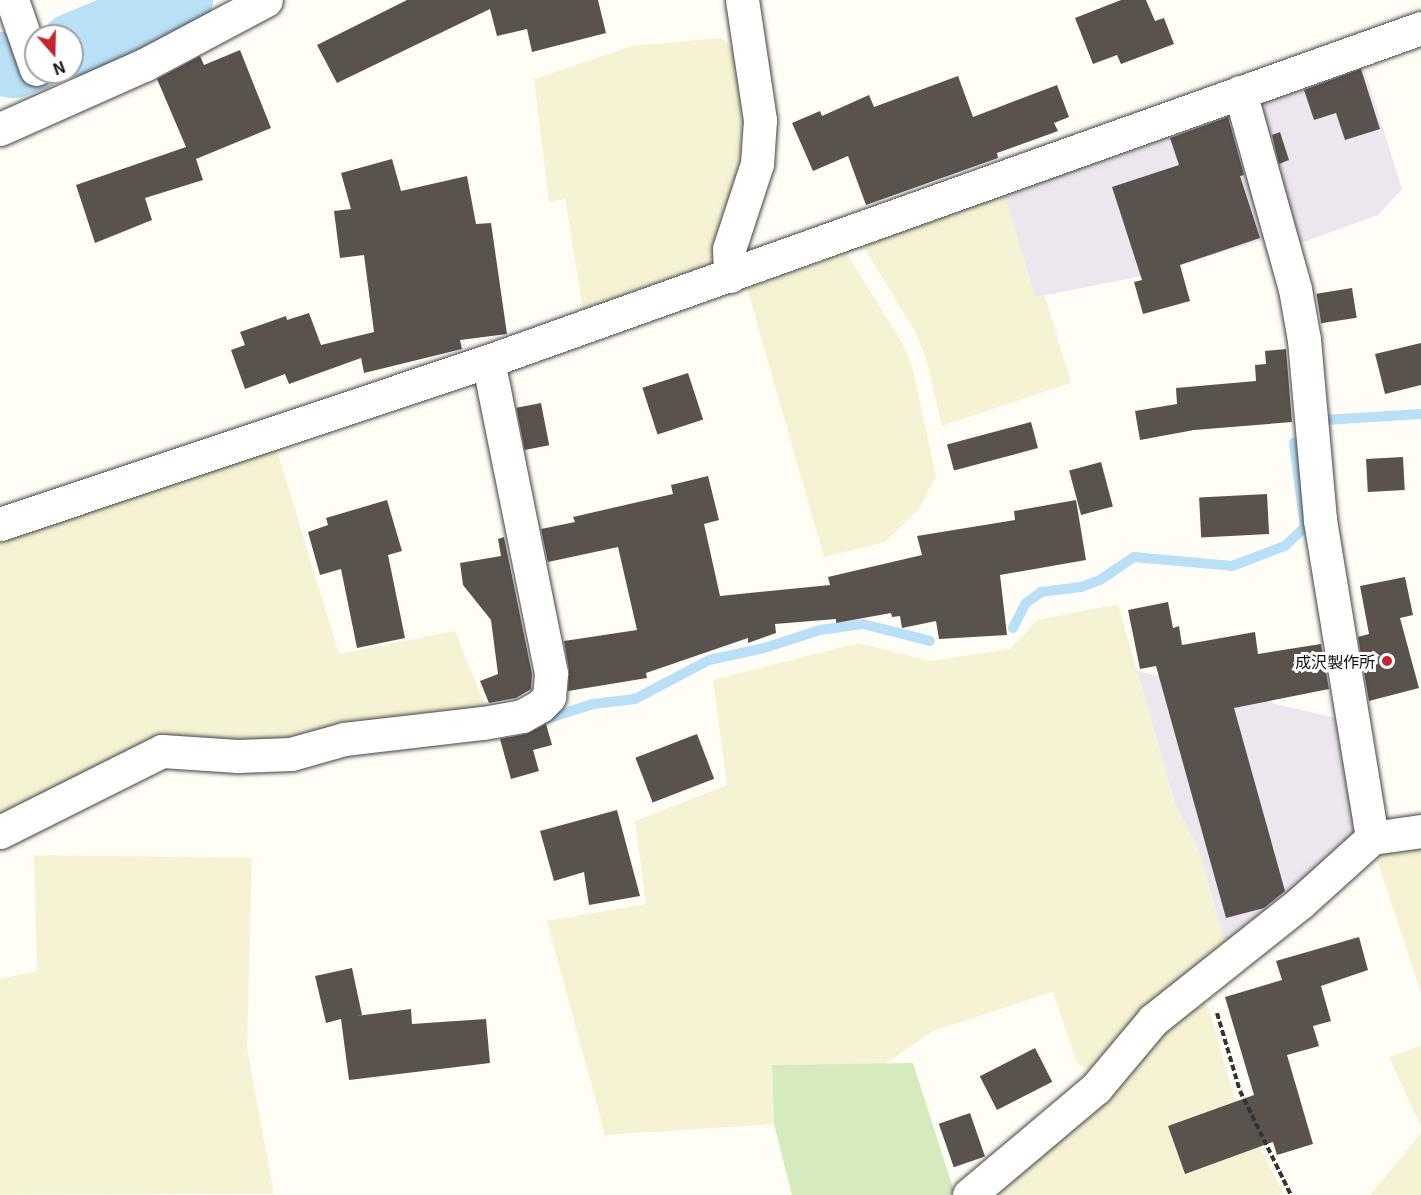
<!DOCTYPE html>
<meta charset="utf-8">
<style>
body{margin:0}
#map{position:relative;width:1421px;height:1195px;overflow:hidden;background:#fffdf5;font-family:Georgia,"Noto Sans JP",serif}
div>[style]{position:absolute}
.industrial>*{inset:0;background:#eee6ef}
.farmland>*{inset:0;background:#f6f3d4}
.green>*{inset:0;background:#d5ebbd}
.stream>*{height:10px;margin:-5px;padding:0 5px;transform-origin:5px;border-radius:5px;background:#b9e0f7}
.river>*{height:64px;margin:-32px;padding:0 32px;transform-origin:32px;border-radius:32px;background:#b9e0f7}
.building>*{inset:0;background:#5a524d;transform-origin:0 0}
.path>*{height:4px;margin-top:-2px;transform-origin:0;background:repeating-linear-gradient(90deg,#333 0 6px,transparent 0 9px)}
.roads{filter:drop-shadow(0 0 2px #444) drop-shadow(0 0 2px #444)}
.minor>*{height:33px;margin:-16.5px;padding:0 16.5px;transform-origin:16.5px;border-radius:16.5px;background:#fff}
.dots>*{width:16px;height:16px;translate:-50% -50%;box-sizing:border-box;border:3px solid #fff;border-radius:50%}
span{translate:-50% -50%;white-space:nowrap;text-align:center;line-height:1.15;-webkit-text-stroke:6px #fff;paint-order:stroke}
.poi-label{font-size:16px;color:#111}
.right{translate:-100% -50%;text-align:right}
.north{position:absolute;left:24px;top:24px;width:60px;height:60px;box-sizing:border-box;background:#fff;border:2px solid #a0a0a0;border-radius:50%;rotate:160deg;font-size:16px;font-weight:700;line-height:24px;text-align:center;color:#111}
.north::after{content:'';display:block;margin:auto;width:21px;height:27px;background:#c4262e;clip-path:polygon(50% 0,100% 100%,50% 72%,0 100%)}
</style>
<div id="map">
<div class="industrial">
<i style="clip-path:polygon(1363px 65px,1402px 189px,1378px 215px,1295px 245px,1260px 102px)"></i>
<i style="clip-path:polygon(1231px 111px,1274px 237px,1138px 277px,1035px 297px,1004px 194px)"></i>
<i style="clip-path:polygon(1137px 671px,1344px 720px,1361px 833px,1226px 947px,1199px 851px,1175px 804px)"></i>
</div>
<div class="farmland">
<i style="clip-path:polygon(721px 38px,736px 51px,747px 98px,747px 161px,718px 261px,583px 309px,565px 199px,549px 202px,534px 79px,632px 46px)"></i>
<i style="clip-path:polygon(1004px 194px,1035px 297px,1045px 296px,1071px 383px,942px 426px,927px 362px,916px 333px,865px 249px,866px 245px)"></i>
<i style="clip-path:polygon(847px 254px,902px 342px,912px 366px,936px 476px,919px 509px,885px 542px,824px 557px,747px 288px)"></i>
<i style="clip-path:polygon(276px 447px,339px 654px,455px 631px,489px 716px,291px 747px,168px 744px,0 824px,0 539px)"></i>
<i style="clip-path:polygon(1118px 604px,1175px 804px,1199px 851px,1226px 947px,1094px 1073px,1077px 1063px,1053px 992px,933px 1031px,885px 1064px,772px 1065px,774px 1124px,605px 1135px,547px 921px,646px 904px,635px 821px,727px 785px,713px 680px,859px 643px,930px 661px,1010px 649px,1037px 620px)"></i>
<i style="clip-path:polygon(1421px 842px,1421px 993px,1376px 857px,1379px 851px)"></i>
<i style="clip-path:polygon(34px 855px,252px 858px,247px 1048px,274px 1194px,0 1195px,0 979px,37px 971px)"></i>
<i style="clip-path:polygon(1203px 1001px,1209px 1009px,1233px 1093px,1284px 1195px,988px 1195px,1160px 1028px)"></i>
<i style="clip-path:polygon(1421px 1046px,1421px 1127px,1389px 1057px)"></i>
<i style="clip-path:polygon(1421px 1133px,1421px 1195px,1370px 1195px)"></i>
</div>
<div class="green">
<i style="clip-path:polygon(913px 1063px,954px 1191px,948px 1195px,792px 1195px,774px 1124px,772px 1065px)"></i>
</div>
<div class="stream">
<i style="left:1325px;top:420px;width:96px;rotate:-3.6deg"></i>
<i style="left:1013px;top:628px;width:28px;rotate:-63deg"></i>
<i style="left:1026px;top:603px;width:19px;rotate:-36deg"></i>
<i style="left:1041px;top:592px;width:40px;rotate:-7.1deg"></i>
<i style="left:1081px;top:587px;width:20px;rotate:-20deg"></i>
<i style="left:1100px;top:580px;width:41px;rotate:-34.1deg"></i>
<i style="left:1134px;top:557px;width:98px;rotate:5.2deg"></i>
<i style="left:1232px;top:566px;width:57px;rotate:-20.7deg"></i>
<i style="left:1285px;top:546px;width:28px;rotate:-44deg"></i>
<i style="left:1305px;top:527px;width:85px;rotate:-97.5deg"></i>
<i style="left:540px;top:721px;width:56px;rotate:-17.8deg"></i>
<i style="left:593px;top:704px;width:42px;rotate:-6.8deg"></i>
<i style="left:635px;top:699px;width:84px;rotate:-27.8deg"></i>
<i style="left:709px;top:660px;width:56px;rotate:-12.3deg"></i>
<i style="left:764px;top:648px;width:59px;rotate:-17.8deg"></i>
<i style="left:820px;top:630px;width:43px;rotate:-7.9deg"></i>
<i style="left:863px;top:624px;width:69px;rotate:14.2deg"></i>
</div>
<div class="river">
<i style="left:72px;top:45px;width:118px;rotate:-22.4deg"></i>
<i style="left:0;top:64px;width:14px;rotate:8deg"></i>
<i style="left:14px;top:66px;width:23px;rotate:-20deg"></i>
</div>
<div class="building">
<i style="clip-path:polygon(407px 0,598px 0,606px 33px,532px 52px,527px 29px,497px 36px,490px 9px,337px 83px,317px 45px)"></i>
<i style="clip-path:polygon(1121px 0,1146px 0,1155px 21px,1164px 18px,1174px 44px,1121px 64px,1117px 55px,1093px 64px,1075px 18px)"></i>
<i style="clip-path:polygon(240px 50px,271px 128px,196px 159px,203px 180px,145px 198px,152px 220px,95px 243px,76px 185px,186px 147px,157px 79px,200px 56px,204px 65px)"></i>
<i style="clip-path:polygon(1361px 69px,1380px 129px,1345px 140px,1336px 113px,1314px 120px,1304px 90px)"></i>
<i style="clip-path:polygon(958px 76px,973px 117px,1057px 85px,1069px 117px,1054px 123px,1058px 131px,997px 153px,998px 158px,866px 205px,848px 156px,813px 171px,792px 123px,820px 111px,822px 116px,869px 95px,874px 107px)"></i>
<i style="clip-path:polygon(1228px 117px,1244px 175px,1240px 176px,1260px 238px,1180px 265px,1190px 301px,1143px 314px,1134px 282px,1142px 280px,1112px 187px,1179px 165px,1170px 138px)"></i>
<i style="clip-path:polygon(1280px 132px,1289px 160px,1279px 164px,1272px 135px)"></i>
<i style="clip-path:polygon(392px 159px,401px 191px,467px 176px,476px 224px,491px 223px,507px 334px,460px 340px,462px 349px,364px 373px,361px 358px,289px 384px,285px 374px,245px 389px,231px 350px,245px 345px,240px 332px,286px 316px,287px 320px,309px 313px,321px 345px,374px 332px,364px 255px,340px 258px,334px 211px,351px 209px,341px 173px)"></i>
<i style="left:1352px;top:288px;width:30px;height:36px;rotate:81deg"></i>
<i style="clip-path:polygon(1421px 343px,1421px 385px,1385px 394px,1375px 354px)"></i>
<i style="clip-path:polygon(1286px 349px,1292px 422px,1194px 430px,1140px 440px,1135px 411px,1177px 404px,1176px 388px,1256px 381px,1255px 365px,1266px 364px,1265px 351px)"></i>
<i style="left:688px;top:373px;width:49px;height:48px;rotate:72deg"></i>
<i style="left:541px;top:403px;width:43px;height:25px;rotate:79deg"></i>
<i style="left:1031px;top:422px;width:27px;height:87px;rotate:75deg"></i>
<i style="left:1403px;top:457px;width:33px;height:37px;rotate:87deg"></i>
<i style="left:1101px;top:462px;width:46px;height:33px;rotate:75deg"></i>
<i style="clip-path:polygon(708px 476px,719px 520px,704px 524px,720px 596px,830px 585px,828px 577px,922px 555px,917px 536px,1015px 520px,1014px 511px,1076px 500px,1086px 560px,1000px 575px,1007px 635px,939px 639px,936px 621px,902px 628px,900px 616px,892px 617px,891px 613px,836px 623px,836px 619px,775px 624px,776px 633px,748px 643px,748px 638px,646px 673px,647px 678px,568px 691px,569px 670px,564px 641px,637px 630px,618px 547px,548px 562px,541px 529px,575px 522px,573px 517px,673px 494px,671px 485px)"></i>
<i style="left:1267px;top:494px;width:40px;height:68px;rotate:87deg"></i>
<i style="clip-path:polygon(387px 500px,402px 551px,388px 555px,405px 638px,357px 648px,341px 569px,320px 575px,308px 532px,328px 525px,326px 518px)"></i>
<i style="clip-path:polygon(504px 537px,532px 674px,531px 689px,516px 698px,489px 703px,480px 681px,498px 674px,491px 620px,463px 585px,460px 563px,501px 556px,498px 539px)"></i>
<i style="clip-path:polygon(1405px 577px,1413px 615px,1400px 618px,1419px 688px,1369px 701px,1358px 637px,1369px 634px,1360px 586px)"></i>
<i style="clip-path:polygon(1168px 602px,1173px 628px,1179px 626px,1182px 645px,1255px 632px,1258px 654px,1321px 644px,1329px 689px,1234px 708px,1285px 891px,1264px 908px,1226px 918px,1156px 666px,1140px 669px,1128px 610px)"></i>
<i style="clip-path:polygon(546px 724px,552px 745px,533px 750px,539px 771px,511px 779px,500px 739px,526px 734px)"></i>
<i style="left:697px;top:734px;width:48px;height:66px;rotate:69deg"></i>
<i style="clip-path:polygon(617px 810px,640px 896px,589px 905px,584px 872px,554px 881px,540px 831px)"></i>
<i style="clip-path:polygon(1359px 937px,1368px 970px,1321px 986px,1331px 1021px,1313px 1026px,1319px 1046px,1287px 1055px,1313px 1144px,1277px 1155px,1273px 1142px,1185px 1174px,1168px 1126px,1254px 1095px,1225px 997px,1282px 980px,1276px 961px)"></i>
<i style="clip-path:polygon(352px 968px,362px 1015px,356px 1016px,411px 1009px,412px 1024px,486px 1019px,490px 1063px,349px 1080px,341px 1019px,326px 1023px,315px 976px)"></i>
<i style="left:1035px;top:1048px;width:38px;height:62px;rotate:63deg"></i>
<i style="left:970px;top:1113px;width:46px;height:33px;rotate:71deg"></i>
</div>
<div class="path">
<i style="left:1217px;top:1013px;width:81px;rotate:73.6deg"></i>
<i style="left:1240px;top:1091px;width:116px;rotate:63.9deg"></i>
</div>
<div class="roads">
<div class="minor">
<i style="left:12px;top:0;width:73px;rotate:70.8deg"></i>
<i style="left:1240px;top:92px;width:205px;rotate:74.4deg"></i>
<i style="left:1295px;top:289px;width:52px;rotate:80deg"></i>
<i style="left:1304px;top:340px;width:181px;rotate:84.9deg"></i>
<i style="left:1320px;top:520px;width:322px;rotate:80.7deg"></i>
<i style="left:0;top:129px;width:158px;rotate:-24deg"></i>
<i style="left:144px;top:65px;width:138px;rotate:-28deg"></i>
<i style="left:730px;top:276px;width:27px;rotate:-92deg"></i>
<i style="left:729px;top:249px;width:89px;rotate:-71.8deg"></i>
<i style="left:757px;top:164px;width:44px;rotate:-86.1deg"></i>
<i style="left:760px;top:120px;width:121px;rotate:-98.5deg"></i>
<i style="left:0;top:524px;width:515px;rotate:-18.47deg"></i>
<i style="left:488px;top:361px;width:991px;rotate:-19.64deg"></i>
<i style="left:0;top:832px;width:181px;rotate:-26.6deg"></i>
<i style="left:162px;top:751px;width:76px;rotate:3.8deg"></i>
<i style="left:238px;top:756px;width:53px;rotate:-2.2deg"></i>
<i style="left:291px;top:754px;width:55px;rotate:-15.8deg"></i>
<i style="left:344px;top:739px;width:140px;rotate:-6.6deg"></i>
<i style="left:483px;top:723px;width:40px;rotate:-10deg"></i>
<i style="left:522px;top:716px;width:21px;rotate:-29deg"></i>
<i style="left:540px;top:706px;width:13px;rotate:-45deg"></i>
<i style="left:549px;top:697px;width:24px;rotate:-85deg"></i>
<i style="left:551px;top:673px;width:318px;rotate:-101.4deg"></i>
<i style="left:969px;top:1195px;width:166px;rotate:-40.1deg"></i>
<i style="left:1096px;top:1088px;width:89px;rotate:-50deg"></i>
<i style="left:1153px;top:1020px;width:188px;rotate:-38.5deg"></i>
<i style="left:1300px;top:903px;width:97px;rotate:-42.1deg"></i>
<i style="left:1372px;top:838px;width:49px;rotate:-8.1deg"></i>
</div>
</div>
<div class="dots">
<i style="left:1387px;top:661px;background:#c4262e"></i>
</div>
<div class="poi-label">
<span class="right" style="left:1375px;top:661px">成沢製作所</span>
</div>
<div class="north">N</div>
</div>
